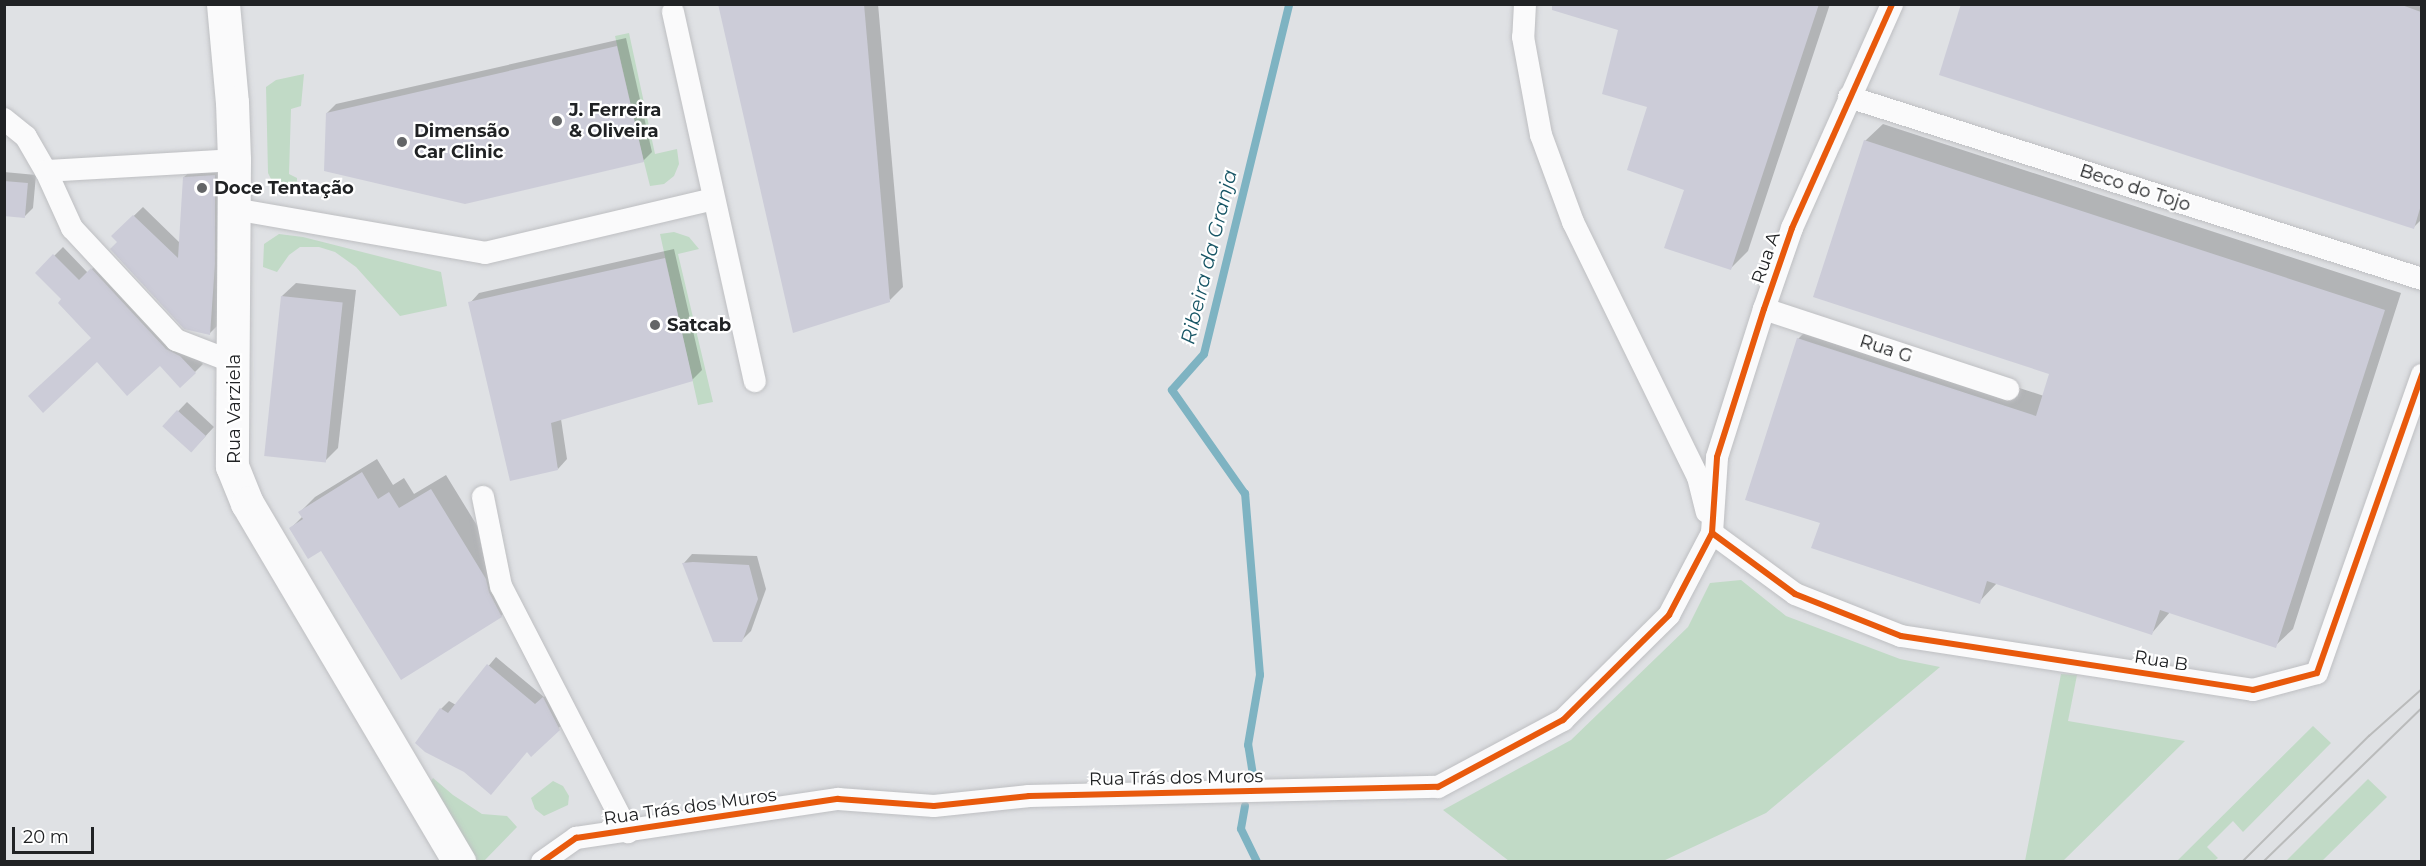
<!DOCTYPE html>
<meta charset="utf-8">
<style>
body{margin:0}
#map{position:relative;width:2426px;height:866px;overflow:hidden;background:#dfe1e4;font-family:Montserrat,sans-serif}
div>[style]{position:absolute}
.green>*{inset:0;background:#c1dac6}
.shadow>*{inset:0;background:#0003}
.stream>*{height:8px;margin:-4px;padding:0 4px;transform-origin:4px;border-radius:4px;background:#7eb3c2}
.building>*{inset:0;background:#ccccd8;transform-origin:0 0}
.roads{filter:drop-shadow(0 0 2px #bebfc2) drop-shadow(0 0 2px #bebfc2)}
.street>*{height:22px;margin:-11px;padding:0 11px;transform-origin:11px;border-radius:11px;background:#fafafb}
.secondary>*{height:33px;margin:-16.5px;padding:0 16.5px;transform-origin:16.5px;border-radius:16.5px;background:#fafafb}
.tram>*{height:1.5px;margin:-0.75px;padding:0 0.75px;transform-origin:0.75px;border-radius:0.75px;background:#babbbb}
.cycleway>*{height:6px;margin:-3px;padding:0 3px;transform-origin:3px;border-radius:3px;background:#e8590c}
.dots>*{width:16px;height:16px;translate:-50% -50%;box-sizing:border-box;border:3px solid #fff;border-radius:50%}
span{translate:-50% -50%;white-space:nowrap;text-align:center;line-height:1.15;-webkit-text-stroke:4.5px #fff;paint-order:stroke}
.poi-label{font-size:18px;color:#202224;font-weight:700}
.left{translate:0 -50%;text-align:left}
.street-label{font-size:18px;color:#202224}
.water-label{font-size:20px;color:#185666;font-style:italic}
.frame{position:absolute;inset:0;border:6px solid #202224;pointer-events:none}
.scale{position:absolute;left:12px;top:827px;width:82px;height:27px;box-sizing:border-box;border:3px solid #202224;border-top:0;padding-left:8px;font-size:18px;line-height:21px;white-space:nowrap;color:#202224;-webkit-text-stroke:4px #fff;paint-order:stroke}
</style>
<div id="map">
<div class="green">
<i style="clip-path:polygon(629px 33px,655px 154px,677px 149px,679px 164px,674px 176px,664px 184px,650px 186px,644px 162px,615px 36px)"></i>
<i style="clip-path:polygon(304px 74px,301px 106px,291px 109px,289px 174px,297px 178px,297px 189px,272px 181px,268px 173px,266px 87px,276px 80px)"></i>
<i style="clip-path:polygon(674px 232px,689px 237px,699px 249px,678px 254px,713px 402px,698px 405px,660px 234px)"></i>
<i style="clip-path:polygon(279px 234px,303px 237px,441px 272px,447px 306px,400px 316px,356px 267px,335px 252px,319px 247px,300px 247px,289px 255px,277px 272px,263px 267px,264px 244px)"></i>
<i style="clip-path:polygon(1741px 580px,1786px 616px,1900px 659px,1940px 667px,1766px 813px,1663px 861px,1509px 861px,1443px 810px,1571px 740px,1688px 627px,1710px 583px)"></i>
<i style="clip-path:polygon(2061px 674px,2077px 675px,2068px 721px,2185px 741px,2063px 861px,2025px 861px)"></i>
<i style="clip-path:polygon(2313px 726px,2331px 743px,2243px 832px,2233px 821px,2207px 847px,2218px 858px,2214px 861px,2177px 861px)"></i>
<i style="clip-path:polygon(433px 778px,453px 795px,482px 814px,507px 816px,517px 827px,484px 861px,477px 861px,472px 858px,426px 789px)"></i>
<i style="clip-path:polygon(2368px 779px,2387px 797px,2322px 861px,2286px 861px)"></i>
<i style="clip-path:polygon(553px 781px,563px 786px,569px 796px,568px 805px,544px 816px,535px 809px,531px 798px)"></i>
</div>
<div class="shadow">
<i style="clip-path:polygon(720px 4px,878px 4px,903px 287px,890px 300px)"></i>
<i style="clip-path:polygon(1596px 4px,1830px 4px,1748px 251px,1730px 269px,1685px 189px,1649px 106px,1620px 29px)"></i>
<i style="clip-path:polygon(1963px 4px,2422px 4px,2422px 219px,2413px 228px)"></i>
<i style="clip-path:polygon(626px 38px,652px 152px,643px 161px,327px 113px,336px 104px)"></i>
<i style="clip-path:polygon(1883px 124px,2401px 293px,2293px 629px,2275px 646px,2170px 612px,2152px 633px,1997px 583px,1979px 602px,1822px 522px,1798px 339px,1815px 322px,2044px 396px,2051px 373px,1865px 141px)"></i>
<i style="clip-path:polygon(224px 166px,218px 325px,209px 334px,113px 236px,143px 207px,180px 243px,184px 177px,194px 168px)"></i>
<i style="clip-path:polygon(4px 172px,36px 175px,33px 208px,24px 217px,4px 215px)"></i>
<i style="clip-path:polygon(63px 247px,88px 273px,100px 261px,203px 364px,195px 372px,92px 337px,63px 299px,37px 273px)"></i>
<i style="clip-path:polygon(674px 249px,702px 370px,692px 380px,561px 419px,567px 459px,558px 469px,470px 303px,479px 293px)"></i>
<i style="clip-path:polygon(296px 283px,356px 290px,338px 448px,325px 461px,282px 296px)"></i>
<i style="clip-path:polygon(187px 402px,214px 427px,200px 442px,164px 426px)"></i>
<i style="clip-path:polygon(377px 459px,393px 485px,404px 478px,414px 494px,446px 475px,500px 563px,516px 601px,501px 616px,321px 549px,291px 528px,303px 516px,300px 512px,315px 497px)"></i>
<i style="clip-path:polygon(692px 554px,757px 556px,766px 589px,751px 631px,742px 640px,684px 563px)"></i>
<i style="clip-path:polygon(496px 657px,544px 697px,552px 690px,568px 721px,527px 750px,499px 784px,441px 709px,449px 701px,456px 705px)"></i>
</div>
<div class="stream">
<i style="left:1253px;top:775px;width:30px;rotate:-99deg"></i>
<i style="left:1248px;top:745px;width:71px;rotate:-80.3deg"></i>
<i style="left:1260px;top:675px;width:182px;rotate:-94.7deg"></i>
<i style="left:1245px;top:494px;width:127px;rotate:-125.1deg"></i>
<i style="left:1172px;top:390px;width:48px;rotate:-48.4deg"></i>
<i style="left:1204px;top:354px;width:360px;rotate:-76.3deg"></i>
<i style="left:1245px;top:806px;width:23px;rotate:100deg"></i>
<i style="left:1241px;top:829px;width:37px;rotate:64deg"></i>
</div>
<div class="building">
<i style="clip-path:polygon(718px 4px,864px 4px,890px 302px,793px 333px)"></i>
<i style="clip-path:polygon(1552px 4px,1819px 4px,1731px 270px,1664px 248px,1684px 190px,1627px 170px,1647px 107px,1602px 94px,1618px 30px,1552px 10px)"></i>
<i style="clip-path:polygon(1961px 4px,2399px 4px,2421px 12px,2421px 205px,2414px 229px,1939px 75px)"></i>
<i style="clip-path:polygon(617px 46px,644px 162px,465px 204px,324px 171px,326px 113px)"></i>
<i style="clip-path:polygon(1864px 140px,2385px 310px,2276px 648px,2160px 610px,2152px 635px,1987px 581px,1980px 604px,1811px 548px,1820px 523px,1745px 500px,1797px 338px,2036px 416px,2049px 374px,1813px 297px)"></i>
<i style="clip-path:polygon(215px 175px,215px 264px,210px 335px,184px 329px,110px 249px,117px 242px,111px 236px,133px 215px,178px 258px,183px 177px)"></i>
<i style="left:4px;top:181px;width:24px;height:35px;rotate:5deg"></i>
<i style="clip-path:polygon(53px 254px,79px 280px,91px 268px,166px 349px,180px 356px,196px 373px,180px 388px,160px 366px,127px 396px,97px 362px,43px 413px,28px 396px,91px 338px,58px 303px,61px 299px,35px 273px)"></i>
<i style="clip-path:polygon(665px 258px,693px 381px,551px 423px,558px 470px,510px 481px,468px 302px)"></i>
<i style="left:281px;top:296px;width:62px;height:161px;rotate:6deg"></i>
<i style="left:177px;top:410px;width:39px;height:22px;rotate:42deg"></i>
<i style="clip-path:polygon(362px 472px,378px 499px,389px 492px,399px 508px,431px 489px,486px 579px,489px 592px,502px 617px,401px 680px,321px 551px,308px 559px,289px 528px,303px 519px,298px 512px)"></i>
<i style="clip-path:polygon(693px 562px,749px 565px,758px 599px,742px 642px,713px 642px,682px 563px)"></i>
<i style="clip-path:polygon(487px 664px,535px 704px,543px 697px,560px 730px,531px 757px,527px 752px,491px 795px,464px 772px,425px 752px,415px 743px,440px 708px,448px 713px)"></i>
</div>
<div class="roads">
<div class="street">
<i style="left:1525px;top:4px;width:33px;rotate:93deg"></i>
<i style="left:1523px;top:37px;width:100px;rotate:79.6deg"></i>
<i style="left:1541px;top:135px;width:93px;rotate:69.8deg"></i>
<i style="left:1573px;top:222px;width:284px;rotate:63.9deg"></i>
<i style="left:1698px;top:477px;width:36px;rotate:76deg"></i>
<i style="left:673px;top:12px;width:378px;rotate:77.5deg"></i>
<i style="left:1849px;top:97px;width:601px;rotate:17.62deg"></i>
<i style="left:4px;top:119px;width:28px;rotate:39deg"></i>
<i style="left:26px;top:137px;width:39px;rotate:60deg"></i>
<i style="left:46px;top:171px;width:63px;rotate:65.5deg"></i>
<i style="left:72px;top:228px;width:153px;rotate:47.1deg"></i>
<i style="left:176px;top:340px;width:61px;rotate:21.1deg"></i>
<i style="left:46px;top:171px;width:188px;rotate:-3.3deg"></i>
<i style="left:234px;top:209px;width:255px;rotate:9.9deg"></i>
<i style="left:485px;top:253px;width:235px;rotate:-13.3deg"></i>
<i style="left:1764px;top:309px;width:257px;rotate:18.2deg"></i>
<i style="left:483px;top:497px;width:91px;rotate:78.6deg"></i>
<i style="left:501px;top:586px;width:277px;rotate:62.7deg"></i>
<i style="left:1712px;top:533px;width:103px;rotate:36.3deg"></i>
<i style="left:1795px;top:594px;width:114px;rotate:21.6deg"></i>
<i style="left:1901px;top:636px;width:356px;rotate:8.7deg"></i>
<i style="left:2253px;top:690px;width:66px;rotate:-14.9deg"></i>
<i style="left:2317px;top:673px;width:316px;rotate:-70.6deg"></i>
<i style="left:542px;top:862px;width:42px;rotate:-35.2deg"></i>
<i style="left:576px;top:838px;width:265px;rotate:-8.5deg"></i>
<i style="left:838px;top:799px;width:96px;rotate:4.2deg"></i>
<i style="left:934px;top:806px;width:96px;rotate:-6deg"></i>
<i style="left:1029px;top:796px;width:409px;rotate:-1.3deg"></i>
<i style="left:1438px;top:787px;width:142px;rotate:-28.2deg"></i>
<i style="left:1563px;top:720px;width:149px;rotate:-44.7deg"></i>
<i style="left:1669px;top:615px;width:93px;rotate:-62.3deg"></i>
<i style="left:1712px;top:533px;width:76px;rotate:-86.2deg"></i>
<i style="left:1717px;top:457px;width:155px;rotate:-72.4deg"></i>
<i style="left:1764px;top:309px;width:86px;rotate:-70.9deg"></i>
<i style="left:1792px;top:228px;width:245px;rotate:-65.9deg"></i>
</div>
<div class="secondary">
<i style="left:223px;top:4px;width:98px;rotate:84.8deg"></i>
<i style="left:232px;top:102px;width:58px;rotate:88deg"></i>
<i style="left:234px;top:160px;width:306px;rotate:90.4deg"></i>
<i style="left:232px;top:466px;width:40px;rotate:68deg"></i>
<i style="left:247px;top:503px;width:417px;rotate:59.4deg"></i>
</div>
</div>
<div class="tram">
<i style="left:2242px;top:862px;width:179px;rotate:-44.8deg"></i>
<i style="left:2369px;top:736px;width:71px;rotate:-41.6deg"></i>
<i style="left:2263px;top:862px;width:221px;rotate:-44.1deg"></i>
</div>
<div class="cycleway">
<i style="left:1712px;top:533px;width:103px;rotate:36.3deg"></i>
<i style="left:1795px;top:594px;width:114px;rotate:21.6deg"></i>
<i style="left:1901px;top:636px;width:356px;rotate:8.7deg"></i>
<i style="left:2253px;top:690px;width:66px;rotate:-14.9deg"></i>
<i style="left:2317px;top:673px;width:316px;rotate:-70.6deg"></i>
<i style="left:542px;top:862px;width:42px;rotate:-35.2deg"></i>
<i style="left:576px;top:838px;width:265px;rotate:-8.5deg"></i>
<i style="left:838px;top:799px;width:96px;rotate:4.2deg"></i>
<i style="left:934px;top:806px;width:96px;rotate:-6deg"></i>
<i style="left:1029px;top:796px;width:409px;rotate:-1.3deg"></i>
<i style="left:1438px;top:787px;width:142px;rotate:-28.2deg"></i>
<i style="left:1563px;top:720px;width:149px;rotate:-44.7deg"></i>
<i style="left:1669px;top:615px;width:93px;rotate:-62.3deg"></i>
<i style="left:1712px;top:533px;width:76px;rotate:-86.2deg"></i>
<i style="left:1717px;top:457px;width:155px;rotate:-72.4deg"></i>
<i style="left:1764px;top:309px;width:86px;rotate:-70.9deg"></i>
<i style="left:1792px;top:228px;width:245px;rotate:-65.9deg"></i>
</div>
<div class="dots">
<i style="left:557px;top:121px;background:#636567"></i>
<i style="left:402px;top:142px;background:#636567"></i>
<i style="left:202px;top:188px;background:#636567"></i>
<i style="left:655px;top:325px;background:#636567"></i>
</div>
<div class="poi-label">
<span class="left" style="left:569px;top:121px">J. Ferreira<br>&amp; Oliveira</span>
<span class="left" style="left:414px;top:142px">Dimensão<br>Car Clinic</span>
<span class="left" style="left:214px;top:188px">Doce Tentação</span>
<span class="left" style="left:667px;top:325px">Satcab</span>
</div>
<div class="street-label">
<span style="left:2135px;top:188px;rotate:18deg">Beco do Tojo</span>
<span style="left:1766px;top:258px;rotate:-71deg">Rua A</span>
<span style="left:1886px;top:349px;rotate:18deg">Rua G</span>
<span style="left:234px;top:409px;rotate:-90deg">Rua Varziela</span>
<span style="left:2161px;top:661px;rotate:9deg">Rua B</span>
<span style="left:1176px;top:778px;rotate:-1deg">Rua Trás dos Muros</span>
<span style="left:690px;top:807px;rotate:-8deg">Rua Trás dos Muros</span>
</div>
<div class="water-label">
<span style="left:1209px;top:257px;rotate:-76deg">Ribeira da Granja</span>
</div>
<div class="frame"></div>
<div class="scale">20 m</div>
</div>
